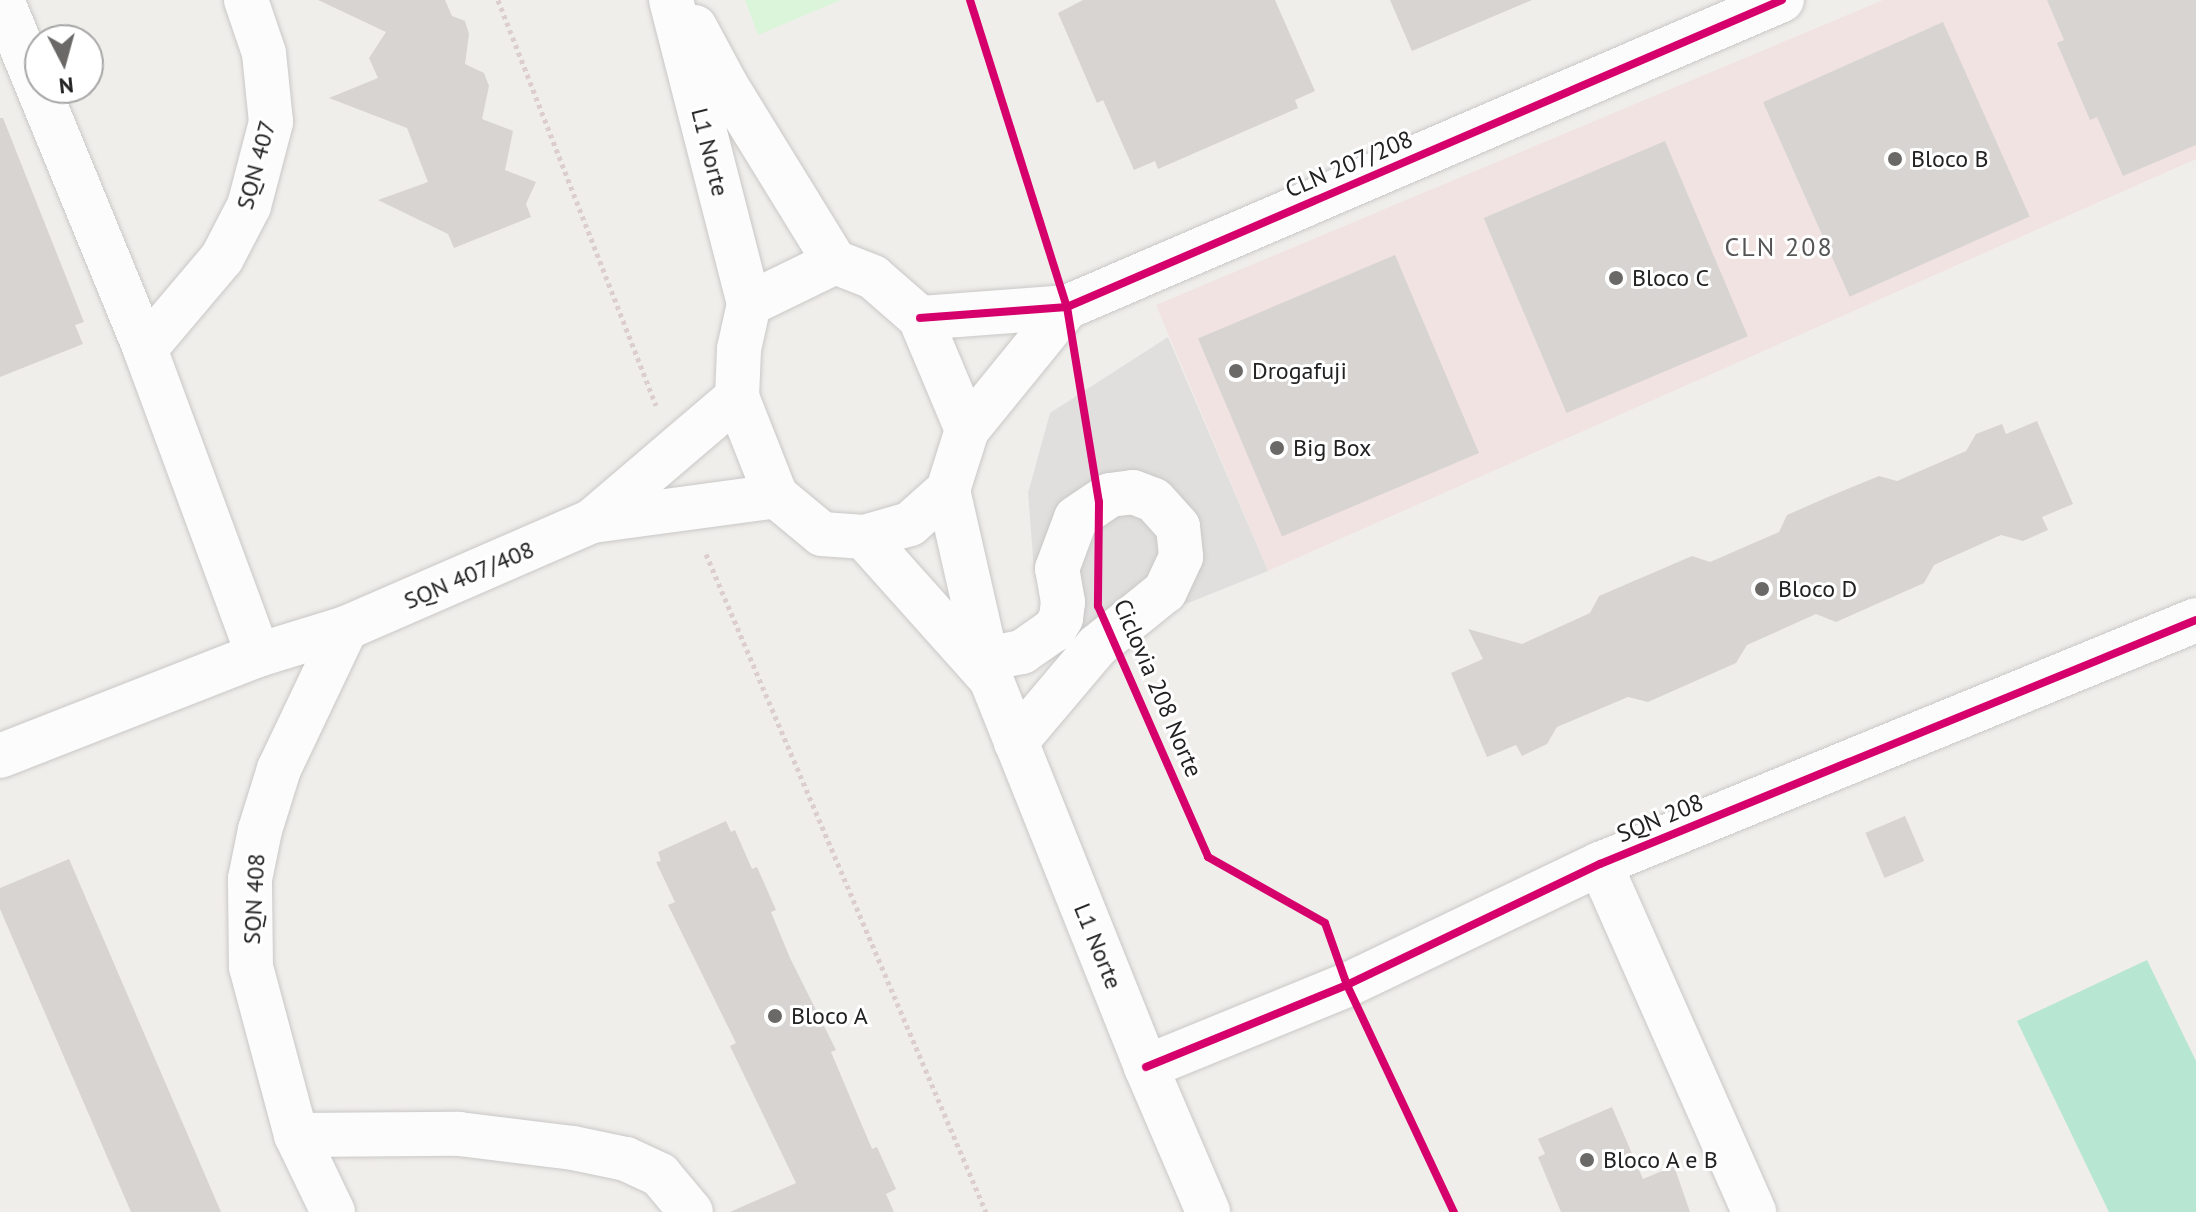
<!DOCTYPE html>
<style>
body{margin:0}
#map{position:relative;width:2196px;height:1212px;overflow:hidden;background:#f0eeeb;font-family:"PT Sans",sans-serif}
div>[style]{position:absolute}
.commercial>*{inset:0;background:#f1e3e1}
.park>*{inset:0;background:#daf5da}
.pitch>*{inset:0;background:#b7e6d2}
.parking>*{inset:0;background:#e0dfde}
.building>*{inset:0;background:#d7d4d2;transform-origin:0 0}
.path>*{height:5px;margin-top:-2.5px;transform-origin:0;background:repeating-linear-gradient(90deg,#dccecd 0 4px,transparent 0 8px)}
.roads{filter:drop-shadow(0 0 2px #c9c8c7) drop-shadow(0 0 2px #c9c8c7)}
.minor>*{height:44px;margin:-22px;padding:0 22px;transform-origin:22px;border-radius:22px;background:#fdfcfc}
.cycleway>*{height:8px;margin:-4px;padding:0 4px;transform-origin:4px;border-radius:4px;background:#d6006c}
.dots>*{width:22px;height:22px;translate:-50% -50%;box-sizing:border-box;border:4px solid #fff;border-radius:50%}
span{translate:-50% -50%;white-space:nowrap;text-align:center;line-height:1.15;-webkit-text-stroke:6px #fff;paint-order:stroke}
.street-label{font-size:24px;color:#222}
.poi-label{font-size:24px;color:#222}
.left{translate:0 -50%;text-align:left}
.neighbourhood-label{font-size:26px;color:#555;letter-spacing:2px}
.north{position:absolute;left:24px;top:24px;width:80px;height:80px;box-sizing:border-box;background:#fff;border:2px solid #a7a7a7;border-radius:50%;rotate:174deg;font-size:22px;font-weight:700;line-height:32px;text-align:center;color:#222}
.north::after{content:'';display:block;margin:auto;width:28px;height:36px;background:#6a6968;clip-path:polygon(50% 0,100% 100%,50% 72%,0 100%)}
</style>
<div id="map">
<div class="commercial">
<i style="clip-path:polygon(1883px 0,2196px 0,2196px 159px,1268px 571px,1156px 305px)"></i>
</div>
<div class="park">
<i style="clip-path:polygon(745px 0,841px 0,758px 35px)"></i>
</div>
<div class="pitch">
<i style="clip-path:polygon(2147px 960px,2196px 1061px,2196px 1212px,2109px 1212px,2017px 1021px)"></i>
</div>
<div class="parking">
<i style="clip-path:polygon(1168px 337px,1268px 571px,1071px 650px,1034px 570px,1028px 493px,1050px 413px)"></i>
</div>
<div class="building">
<i style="clip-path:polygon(318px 0,445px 0,452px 16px,465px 21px,469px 34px,465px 64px,484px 73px,489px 86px,482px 119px,513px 131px,505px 170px,536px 182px,526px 204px,531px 217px,454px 248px,448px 234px,378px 200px,428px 182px,407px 128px,329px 98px,378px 78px,369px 58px,386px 32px)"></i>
<i style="clip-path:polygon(1083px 0,1275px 0,1315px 91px,1295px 100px,1298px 108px,1158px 169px,1155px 161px,1134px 170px,1103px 100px,1097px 103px,1058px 13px)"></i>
<i style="clip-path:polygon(1390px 0,1532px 0,1412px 51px)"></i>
<i style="clip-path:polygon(2047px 0,2196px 0,2196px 145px,2123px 176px,2097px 117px,2090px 120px,2057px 43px,2064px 40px)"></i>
<i style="left:1943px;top:22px;width:213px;height:197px;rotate:66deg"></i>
<i style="clip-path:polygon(0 118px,3px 118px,84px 322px,75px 325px,83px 344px,0 377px)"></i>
<i style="left:1665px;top:141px;width:212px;height:197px;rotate:67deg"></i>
<i style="left:1395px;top:255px;width:215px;height:214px;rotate:67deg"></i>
<i style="clip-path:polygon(2037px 421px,2073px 504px,2042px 517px,2048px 530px,2023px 541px,2001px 535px,1934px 565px,1924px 583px,1836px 622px,1816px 614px,1747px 645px,1736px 663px,1648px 702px,1628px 697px,1557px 727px,1547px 744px,1522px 756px,1516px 745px,1487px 757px,1451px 673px,1483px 659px,1468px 629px,1522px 644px,1590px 613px,1599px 596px,1692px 556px,1710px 562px,1779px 532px,1787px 515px,1828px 497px,1879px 476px,1897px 481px,1966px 451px,1976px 434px,2002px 424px,2006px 434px)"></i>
<i style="left:1905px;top:816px;width:49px;height:43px;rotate:67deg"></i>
<i style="clip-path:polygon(726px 821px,731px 832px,735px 830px,752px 869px,757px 867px,776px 910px,771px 912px,790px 958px,836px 1050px,831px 1052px,872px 1149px,877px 1147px,896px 1189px,886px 1194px,894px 1212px,730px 1212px,796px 1183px,730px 1046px,736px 1043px,668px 905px,675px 902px,656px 862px,661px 861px,658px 852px)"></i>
<i style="clip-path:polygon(69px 859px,221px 1212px,131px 1212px,0 909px,0 888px)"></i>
<i style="clip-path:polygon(1612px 1107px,1643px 1179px,1674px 1166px,1690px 1212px,1561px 1212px,1538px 1157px,1545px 1154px,1538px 1139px)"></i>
</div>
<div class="path">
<i style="left:498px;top:0;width:435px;rotate:68.7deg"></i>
<i style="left:706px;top:554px;width:715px;rotate:66.95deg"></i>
</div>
<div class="roads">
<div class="minor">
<i style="left:2px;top:0;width:377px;rotate:67.7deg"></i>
<i style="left:145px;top:349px;width:326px;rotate:69.7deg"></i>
<i style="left:671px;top:0;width:314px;rotate:75.6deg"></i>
<i style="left:695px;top:27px;width:66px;rotate:61.9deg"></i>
<i style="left:726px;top:85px;width:208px;rotate:58.4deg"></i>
<i style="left:835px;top:262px;width:41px;rotate:21.5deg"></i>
<i style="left:873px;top:277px;width:62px;rotate:41.1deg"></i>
<i style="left:920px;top:318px;width:121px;rotate:67.2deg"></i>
<i style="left:967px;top:430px;width:63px;rotate:107.6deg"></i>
<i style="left:948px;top:490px;width:51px;rotate:138.2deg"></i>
<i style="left:910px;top:524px;width:48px;rotate:164.2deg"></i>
<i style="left:864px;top:537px;width:42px;rotate:-175.9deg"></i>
<i style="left:822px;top:534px;width:60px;rotate:-140.4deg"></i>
<i style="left:776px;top:496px;width:106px;rotate:-111.5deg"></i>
<i style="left:737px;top:397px;width:48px;rotate:-87.6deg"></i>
<i style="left:739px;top:349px;width:46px;rotate:-77.5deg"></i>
<i style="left:749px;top:304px;width:96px;rotate:-26deg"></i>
<i style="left:920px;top:318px;width:147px;rotate:-4.3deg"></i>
<i style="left:1067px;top:307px;width:778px;rotate:-23.24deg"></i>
<i style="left:145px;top:349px;width:119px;rotate:-49.8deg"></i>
<i style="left:222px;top:258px;width:59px;rotate:-62.6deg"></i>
<i style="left:249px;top:206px;width:87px;rotate:-75.3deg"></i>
<i style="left:271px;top:122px;width:69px;rotate:-95.8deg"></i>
<i style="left:264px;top:53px;width:56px;rotate:-108.8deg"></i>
<i style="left:967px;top:430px;width:159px;rotate:-50.9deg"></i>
<i style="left:948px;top:490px;width:194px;rotate:77.2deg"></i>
<i style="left:991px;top:679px;width:418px;rotate:68.2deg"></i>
<i style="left:1146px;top:1067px;width:158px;rotate:66.8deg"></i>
<i style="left:592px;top:521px;width:191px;rotate:-40.5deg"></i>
<i style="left:864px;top:537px;width:188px;rotate:48.2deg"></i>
<i style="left:986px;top:659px;width:37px;rotate:-11deg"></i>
<i style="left:1022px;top:652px;width:39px;rotate:-35deg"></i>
<i style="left:1054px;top:630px;width:14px;rotate:-60deg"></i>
<i style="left:1061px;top:618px;width:16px;rotate:-83deg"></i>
<i style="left:1063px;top:602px;width:34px;rotate:-100deg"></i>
<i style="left:1057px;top:569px;width:54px;rotate:-69.6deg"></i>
<i style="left:1076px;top:518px;width:41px;rotate:-34.1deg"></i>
<i style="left:1110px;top:495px;width:23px;rotate:-7deg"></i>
<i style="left:1133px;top:492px;width:22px;rotate:21deg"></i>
<i style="left:1154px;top:500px;width:36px;rotate:48deg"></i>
<i style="left:1178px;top:527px;width:30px;rotate:84deg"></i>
<i style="left:1181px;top:557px;width:38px;rotate:115deg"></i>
<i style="left:1165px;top:591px;width:87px;rotate:141deg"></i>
<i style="left:1097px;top:646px;width:126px;rotate:130.2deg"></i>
<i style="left:0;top:756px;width:277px;rotate:-21.4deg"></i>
<i style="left:258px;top:655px;width:92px;rotate:-17.1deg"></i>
<i style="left:346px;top:628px;width:268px;rotate:-23.5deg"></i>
<i style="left:592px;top:521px;width:186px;rotate:-7.7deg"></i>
<i style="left:1600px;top:864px;width:381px;rotate:66.1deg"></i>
<i style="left:1146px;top:1067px;width:217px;rotate:-22.2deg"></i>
<i style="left:1347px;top:985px;width:280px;rotate:-25.6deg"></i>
<i style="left:1600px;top:864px;width:644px;rotate:-22.26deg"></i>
<i style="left:296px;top:1135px;width:163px;rotate:-0.4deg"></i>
<i style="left:459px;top:1134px;width:115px;rotate:7deg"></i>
<i style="left:573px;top:1148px;width:54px;rotate:11.7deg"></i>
<i style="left:626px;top:1159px;width:38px;rotate:25deg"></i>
<i style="left:660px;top:1175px;width:48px;rotate:50deg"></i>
<i style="left:333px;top:1212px;width:85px;rotate:-115.7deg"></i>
<i style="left:296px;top:1135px;width:174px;rotate:-105deg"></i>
<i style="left:251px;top:967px;width:88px;rotate:-90.7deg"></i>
<i style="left:250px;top:879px;width:50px;rotate:-78.5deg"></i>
<i style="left:260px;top:830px;width:64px;rotate:-72.7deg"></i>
<i style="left:279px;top:769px;width:156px;rotate:-64.6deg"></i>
</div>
</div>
<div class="cycleway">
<i style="left:970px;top:0;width:322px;rotate:72.5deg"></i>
<i style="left:1067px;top:307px;width:198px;rotate:80.7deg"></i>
<i style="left:1099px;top:502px;width:104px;rotate:90.6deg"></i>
<i style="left:1098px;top:606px;width:274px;rotate:66.3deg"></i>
<i style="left:1208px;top:857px;width:134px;rotate:29.4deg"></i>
<i style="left:1325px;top:923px;width:66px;rotate:70.5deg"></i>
<i style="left:1347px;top:985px;width:251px;rotate:64.8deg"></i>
<i style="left:920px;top:318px;width:147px;rotate:-4.3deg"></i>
<i style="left:1067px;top:307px;width:778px;rotate:-23.24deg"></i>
<i style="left:1146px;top:1067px;width:217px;rotate:-22.2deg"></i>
<i style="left:1347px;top:985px;width:280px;rotate:-25.6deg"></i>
<i style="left:1600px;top:864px;width:644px;rotate:-22.26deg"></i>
</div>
<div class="dots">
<i style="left:1895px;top:159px;background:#6a6968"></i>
<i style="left:1616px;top:278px;background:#6a6968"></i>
<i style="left:1236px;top:371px;background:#6a6968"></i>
<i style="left:1277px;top:448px;background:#6a6968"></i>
<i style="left:1762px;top:589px;background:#6a6968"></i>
<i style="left:775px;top:1016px;background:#6a6968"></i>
<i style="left:1587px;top:1160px;background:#6a6968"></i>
</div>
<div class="street-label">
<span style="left:710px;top:152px;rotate:76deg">L1 Norte</span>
<span style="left:1349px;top:164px;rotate:-23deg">CLN 207/208</span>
<span style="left:256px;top:165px;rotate:-75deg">SQN 407</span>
<span style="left:469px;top:575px;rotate:-23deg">SQN 407/408</span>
<span style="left:1158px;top:688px;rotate:67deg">Ciclovia 208 Norte</span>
<span style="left:1660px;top:818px;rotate:-22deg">SQN 208</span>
<span style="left:254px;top:899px;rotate:-87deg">SQN 408</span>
<span style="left:1098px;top:946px;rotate:68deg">L1 Norte</span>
</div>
<div class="poi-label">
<span class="left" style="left:1911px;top:159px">Bloco B</span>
<span class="left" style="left:1632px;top:278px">Bloco C</span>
<span class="left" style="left:1252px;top:371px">Drogafuji</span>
<span class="left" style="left:1293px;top:448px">Big Box</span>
<span class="left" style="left:1778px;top:589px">Bloco D</span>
<span class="left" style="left:791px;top:1016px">Bloco A</span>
<span class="left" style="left:1603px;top:1160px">Bloco A e B</span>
</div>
<div class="neighbourhood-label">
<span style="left:1779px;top:247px">CLN 208</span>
</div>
<div class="north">N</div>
</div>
